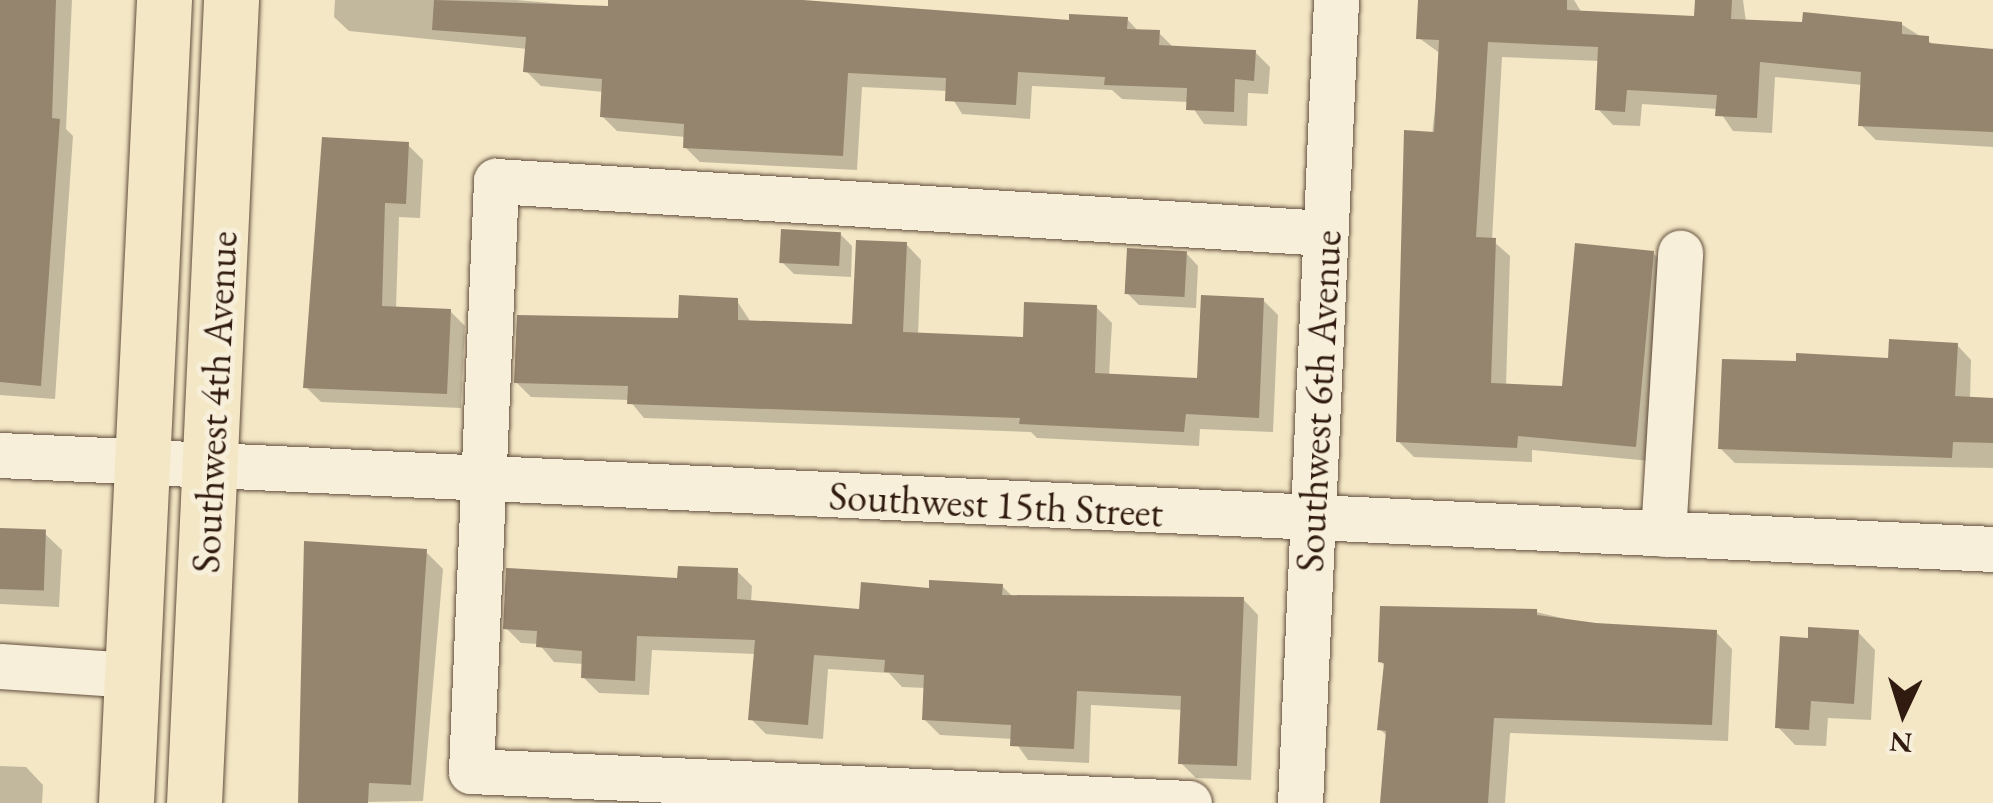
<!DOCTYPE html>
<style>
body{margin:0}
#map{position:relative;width:1993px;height:803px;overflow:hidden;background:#f3e7c5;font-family:"EB Garamond",serif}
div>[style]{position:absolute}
.shadow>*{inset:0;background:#0003}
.building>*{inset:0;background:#96856e;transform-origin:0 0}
.roads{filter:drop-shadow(0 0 2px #624e3d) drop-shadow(0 0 2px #624e3d)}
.minor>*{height:45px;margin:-22.5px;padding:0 22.5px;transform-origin:22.5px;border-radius:22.5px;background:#f7efd9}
.major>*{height:55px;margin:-27.5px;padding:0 27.5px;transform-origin:27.5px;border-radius:27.5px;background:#f3e7c5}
span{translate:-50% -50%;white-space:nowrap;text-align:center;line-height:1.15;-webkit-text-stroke:10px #f7efd9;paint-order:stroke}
.street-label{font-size:40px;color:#311b10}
.north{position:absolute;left:1853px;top:663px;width:100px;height:100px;-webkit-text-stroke:8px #f7efd9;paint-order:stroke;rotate:184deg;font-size:28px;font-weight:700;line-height:40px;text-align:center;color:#311b10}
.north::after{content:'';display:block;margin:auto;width:35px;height:45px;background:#311b10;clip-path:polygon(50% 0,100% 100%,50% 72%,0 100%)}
</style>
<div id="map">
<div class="shadow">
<i style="clip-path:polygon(0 0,72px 0,66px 129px,73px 136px,55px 399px,0 395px)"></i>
<i style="clip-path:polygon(335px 0,516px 0,610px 8px,611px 0,704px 0,1071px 22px,1127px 19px,1139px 32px,1159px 33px,1175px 49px,1255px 52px,1270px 67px,1268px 94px,1248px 93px,1247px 126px,1204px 124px,1189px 102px,1122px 99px,1112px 90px,1032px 86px,1030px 119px,962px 114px,948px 91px,862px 87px,857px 170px,700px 162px,685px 147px,686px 137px,617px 131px,602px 116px,604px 92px,541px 86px,526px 71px,528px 49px,349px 31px,334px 17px)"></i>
<i style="clip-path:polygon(1420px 0,1574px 0,1582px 13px,1697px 19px,1698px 0,1743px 0,1746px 22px,1901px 24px,1936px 46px,1993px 55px,1993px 147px,1876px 140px,1861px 125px,1863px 85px,1775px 77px,1772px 133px,1733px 131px,1718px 109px,1642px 104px,1640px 126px,1613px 125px,1598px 109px,1600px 61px,1502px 57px,1492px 240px,1510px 256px,1506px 386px,1565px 389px,1653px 253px,1668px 269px,1651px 461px,1532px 450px,1532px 462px,1414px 457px,1398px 441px,1441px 54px,1419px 38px)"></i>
<i style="clip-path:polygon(408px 145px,423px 160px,420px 218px,399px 217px,396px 309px,450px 311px,465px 326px,461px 408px,321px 402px,306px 387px)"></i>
<i style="clip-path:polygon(840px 234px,852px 246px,851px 277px,794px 274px,782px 262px)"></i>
<i style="clip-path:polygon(906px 244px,921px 260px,918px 335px,1025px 339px,1096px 307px,1112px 323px,1109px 376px,1200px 381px,1263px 300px,1278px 315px,1273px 432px,1200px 429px,1199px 446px,1037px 438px,1031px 432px,644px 418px,629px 400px,531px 397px,516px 382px,737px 301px,752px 324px,854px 327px)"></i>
<i style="clip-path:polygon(1186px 253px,1198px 266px,1196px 308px,1139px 305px,1127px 293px)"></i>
<i style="clip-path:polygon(1957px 345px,1971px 360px,1970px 399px,1993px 400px,1993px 468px,1735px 463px,1720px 448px,1798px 364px,1891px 361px)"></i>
<i style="clip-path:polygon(0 530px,44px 533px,62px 550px,59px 607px,0 604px)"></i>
<i style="clip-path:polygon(426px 552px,443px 569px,423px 801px,300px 803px)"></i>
<i style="clip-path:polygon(737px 571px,752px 586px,751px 603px,861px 612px,931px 590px,1002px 586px,1013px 597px,1243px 599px,1258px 615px,1251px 780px,1196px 778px,1181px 763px,1183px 710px,1091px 705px,1089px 763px,1028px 760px,1013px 739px,940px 735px,924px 719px,926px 688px,902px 687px,889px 673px,828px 669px,823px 739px,766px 734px,751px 719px,756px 654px,652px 650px,649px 695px,599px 693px,583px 677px,584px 664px,554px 662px,539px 644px,521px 643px,506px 628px)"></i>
<i style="clip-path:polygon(1536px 612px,1596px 626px,1716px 632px,1732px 649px,1728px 741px,1510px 733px,1505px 803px,1384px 803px,1388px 737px,1380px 729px,1386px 667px,1380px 661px)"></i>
<i style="clip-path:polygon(1858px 632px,1875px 650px,1871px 720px,1828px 718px,1826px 746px,1795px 745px,1778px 727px,1810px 640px)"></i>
<i style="clip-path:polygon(0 766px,26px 767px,43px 785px,42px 803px,0 803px)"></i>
</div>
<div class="building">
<i style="clip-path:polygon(0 0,56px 0,52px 118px,60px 119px,41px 386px,0 382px)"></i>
<i style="clip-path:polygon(434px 0,608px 6px,608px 0,803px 0,1069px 20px,1069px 14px,1128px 17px,1127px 29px,1160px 30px,1159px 45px,1256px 50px,1254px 81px,1235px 79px,1234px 112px,1186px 110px,1187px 88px,1104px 85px,1105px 77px,1018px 72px,1016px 105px,945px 101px,946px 78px,848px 73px,843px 156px,683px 148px,684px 124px,600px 117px,602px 79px,523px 72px,526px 37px,432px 30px)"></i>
<i style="clip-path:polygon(1418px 0,1567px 0,1567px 10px,1694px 16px,1695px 0,1732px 0,1731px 19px,1802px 22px,1803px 12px,1902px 22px,1902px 34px,1929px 36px,1929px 43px,1993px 49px,1993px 132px,1858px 126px,1861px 72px,1760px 62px,1757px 118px,1715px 116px,1717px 95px,1627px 90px,1625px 112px,1595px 110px,1598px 47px,1488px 42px,1476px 237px,1496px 238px,1491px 383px,1562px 386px,1575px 243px,1654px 251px,1636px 447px,1518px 436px,1517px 448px,1396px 442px,1404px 130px,1434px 132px,1439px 40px,1416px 39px)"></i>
<i style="clip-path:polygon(322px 137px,409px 142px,406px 204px,385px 203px,382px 306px,451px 309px,447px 394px,303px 388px)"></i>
<i style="left:781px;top:229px;width:60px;height:34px;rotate:3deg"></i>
<i style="clip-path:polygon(856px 240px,907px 242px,903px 332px,1023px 337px,1024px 302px,1097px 305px,1095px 373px,1197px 378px,1201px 295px,1264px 298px,1259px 418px,1186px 414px,1184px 432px,1019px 424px,1020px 418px,627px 404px,628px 386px,514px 383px,517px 315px,678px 318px,679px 295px,738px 298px,738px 320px,852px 324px)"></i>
<i style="left:1127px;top:248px;width:60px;height:46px;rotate:3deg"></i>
<i style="clip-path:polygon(1889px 339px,1958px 343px,1955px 396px,1993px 398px,1993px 443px,1953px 442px,1952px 458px,1718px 449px,1722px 359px,1796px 361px,1796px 353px,1888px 358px)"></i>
<i style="left:0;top:528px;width:46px;height:61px;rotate:2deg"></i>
<i style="clip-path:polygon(304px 541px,427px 549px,411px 785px,369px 783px,368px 803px,298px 803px)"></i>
<i style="clip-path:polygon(678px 566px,738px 568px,737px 599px,859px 609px,861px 582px,929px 588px,929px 580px,1003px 584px,1002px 595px,1244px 597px,1237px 766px,1178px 764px,1181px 696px,1077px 691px,1074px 749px,1010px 746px,1011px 725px,922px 720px,924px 675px,884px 672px,885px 660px,814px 655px,808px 725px,748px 720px,755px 640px,637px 636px,635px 681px,581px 678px,582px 651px,536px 647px,537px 631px,503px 629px,506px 568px,677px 578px)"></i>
<i style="clip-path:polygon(1380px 606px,1537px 609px,1537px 615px,1596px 623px,1717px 630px,1712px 725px,1494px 718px,1488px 803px,1380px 803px,1386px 731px,1377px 730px,1384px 663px,1378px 662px)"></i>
<i style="clip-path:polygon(1808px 627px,1859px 630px,1854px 704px,1811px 701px,1809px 730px,1775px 728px,1780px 636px,1808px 638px)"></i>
</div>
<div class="roads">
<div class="minor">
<i style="left:0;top:455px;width:1995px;rotate:2.7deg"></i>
<i style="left:1663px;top:534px;width:282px;rotate:-86.5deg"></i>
<i style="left:0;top:666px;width:133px;rotate:3.9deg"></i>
<i style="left:1189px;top:803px;width:719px;rotate:-177.45deg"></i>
<i style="left:471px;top:771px;width:591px;rotate:-87.57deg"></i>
<i style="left:496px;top:181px;width:831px;rotate:3.59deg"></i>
<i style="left:1300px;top:803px;width:804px;rotate:-87.43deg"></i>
</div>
<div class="major">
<i style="left:126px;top:803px;width:804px;rotate:-87.29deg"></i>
<i style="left:194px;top:803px;width:804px;rotate:-87.36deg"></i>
</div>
</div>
<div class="street-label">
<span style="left:1318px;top:401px;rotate:-87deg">Southwest 6th Avenue</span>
<span style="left:214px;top:402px;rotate:-87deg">Southwest 4th Avenue</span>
<span style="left:996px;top:504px;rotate:3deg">Southwest 15th Street</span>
</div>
<div class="north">N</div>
</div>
